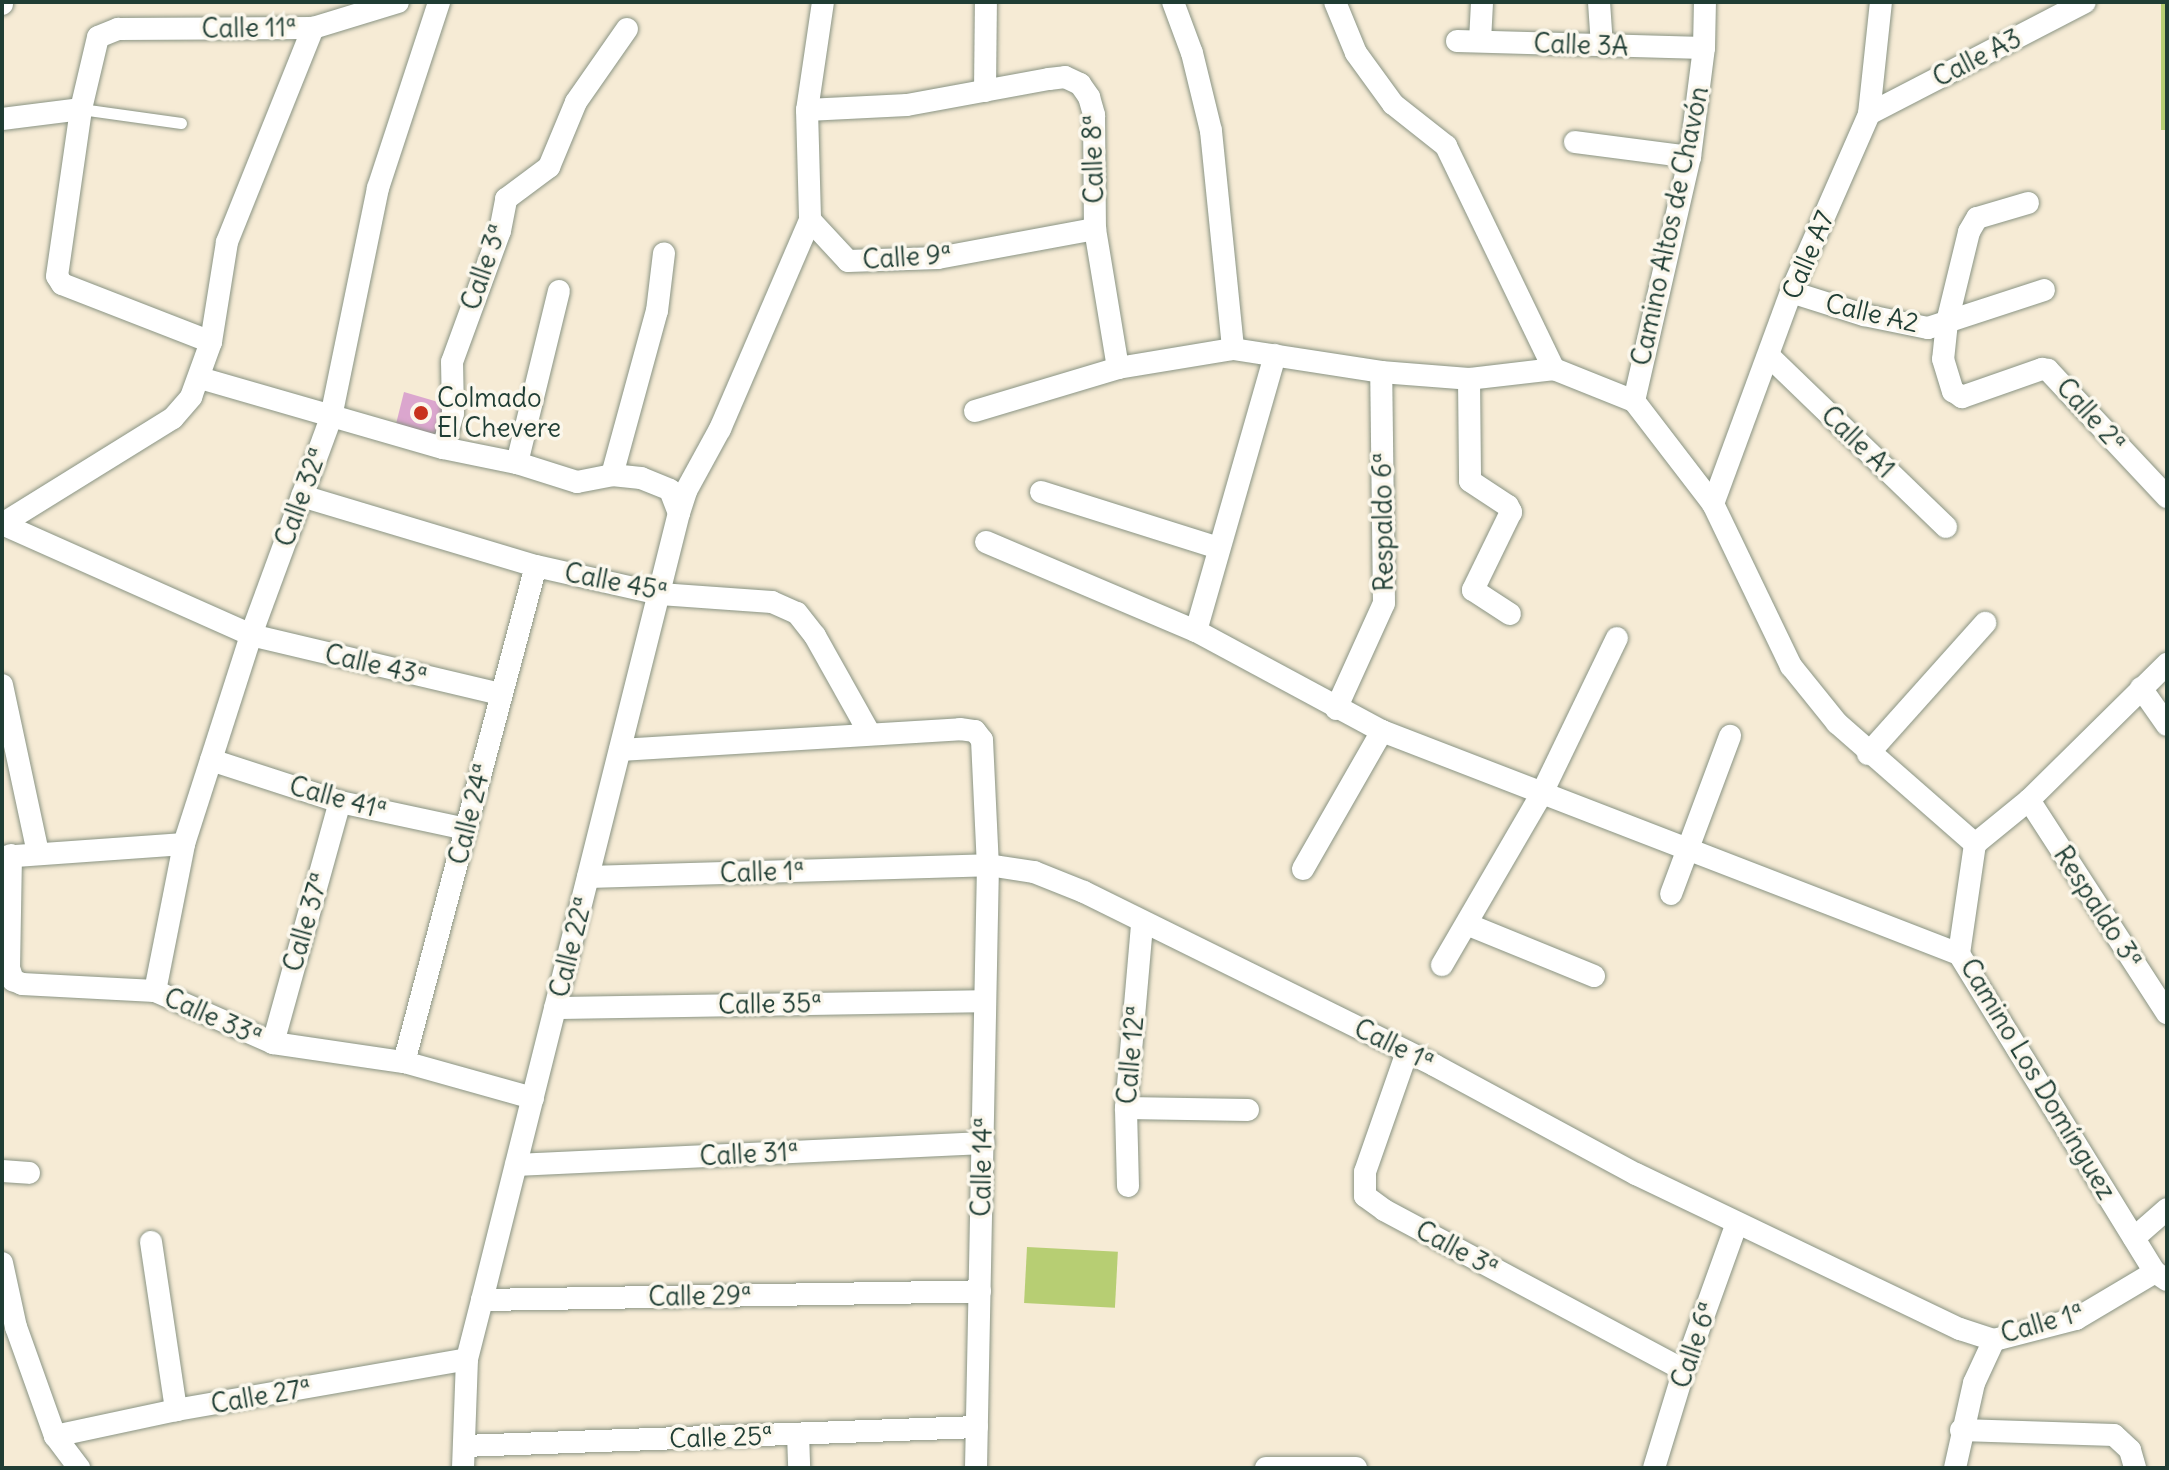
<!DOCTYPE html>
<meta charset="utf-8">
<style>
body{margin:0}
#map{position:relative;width:2169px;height:1470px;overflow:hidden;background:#f6ebd5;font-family:Delius,sans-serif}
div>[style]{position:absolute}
.green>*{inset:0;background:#b7ce73;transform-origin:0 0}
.building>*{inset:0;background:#dba6ce}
.roads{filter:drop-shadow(0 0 2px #8a9484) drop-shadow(0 0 2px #8a9484)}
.lane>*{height:11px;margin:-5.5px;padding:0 5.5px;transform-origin:5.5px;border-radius:5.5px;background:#fff}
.street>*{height:22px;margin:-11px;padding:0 11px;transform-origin:11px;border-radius:11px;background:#fff}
.dots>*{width:22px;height:22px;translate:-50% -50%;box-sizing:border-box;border:4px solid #fbf7ec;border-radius:50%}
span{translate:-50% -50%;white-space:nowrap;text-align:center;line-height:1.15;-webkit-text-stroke:7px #fbf7ec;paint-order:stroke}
.street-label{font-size:26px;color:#1f3d34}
.poi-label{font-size:26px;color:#1f3d34}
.left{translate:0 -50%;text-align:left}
.frame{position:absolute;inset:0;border:4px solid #1f3d34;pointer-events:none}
</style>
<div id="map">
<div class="green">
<i style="left:2161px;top:2px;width:6px;height:128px"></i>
<i style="left:1027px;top:1247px;width:91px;height:56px;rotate:3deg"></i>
</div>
<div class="building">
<i style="clip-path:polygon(404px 392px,445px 404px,439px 435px,395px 428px)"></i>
</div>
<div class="roads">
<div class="lane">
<i style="left:81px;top:109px;width:101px;rotate:8deg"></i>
</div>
<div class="street">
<i style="left:823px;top:2px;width:109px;rotate:98.4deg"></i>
<i style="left:807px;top:110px;width:110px;rotate:88.4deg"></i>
<i style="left:810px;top:220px;width:56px;rotate:47.2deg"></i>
<i style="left:848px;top:261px;width:90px;rotate:-1.9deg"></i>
<i style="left:938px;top:258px;width:160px;rotate:-10.5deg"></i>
<i style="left:1173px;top:2px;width:54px;rotate:69.6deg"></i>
<i style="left:1192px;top:53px;width:80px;rotate:76.3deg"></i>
<i style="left:1211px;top:131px;width:219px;rotate:84.2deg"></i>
<i style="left:1335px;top:2px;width:55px;rotate:67.6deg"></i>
<i style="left:1356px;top:53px;width:63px;rotate:54deg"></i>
<i style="left:1393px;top:104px;width:68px;rotate:38.4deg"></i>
<i style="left:1446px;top:146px;width:248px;rotate:64.2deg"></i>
<i style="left:1554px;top:369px;width:86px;rotate:21.8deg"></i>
<i style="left:1634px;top:401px;width:130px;rotate:52.5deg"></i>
<i style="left:1713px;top:504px;width:180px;rotate:64.3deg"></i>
<i style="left:1791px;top:666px;width:73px;rotate:51.1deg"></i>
<i style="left:1837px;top:723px;width:184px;rotate:41.2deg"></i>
<i style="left:1599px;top:2px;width:44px;rotate:86.1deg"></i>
<i style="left:2px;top:4px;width:2px;rotate:-90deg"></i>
<i style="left:1457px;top:41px;width:247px;rotate:1.6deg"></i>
<i style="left:1480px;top:41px;width:39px;rotate:-87deg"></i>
<i style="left:985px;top:91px;width:89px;rotate:-89.4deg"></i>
<i style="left:807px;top:110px;width:100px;rotate:-2.9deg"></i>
<i style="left:907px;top:105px;width:144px;rotate:-10.4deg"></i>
<i style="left:1049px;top:79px;width:16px;rotate:-7deg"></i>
<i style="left:1065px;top:77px;width:17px;rotate:25deg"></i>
<i style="left:1080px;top:84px;width:16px;rotate:55deg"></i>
<i style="left:1089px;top:97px;width:19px;rotate:74deg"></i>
<i style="left:1094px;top:115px;width:114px;rotate:89.5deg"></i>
<i style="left:1095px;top:229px;width:141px;rotate:80.6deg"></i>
<i style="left:1869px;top:114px;width:243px;rotate:-27.4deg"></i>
<i style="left:2px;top:119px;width:80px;rotate:-7.2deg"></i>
<i style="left:1575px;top:142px;width:116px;rotate:7.4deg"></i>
<i style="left:2028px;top:203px;width:53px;rotate:163.6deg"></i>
<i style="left:1977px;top:218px;width:16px;rotate:120deg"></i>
<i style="left:1969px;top:232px;width:93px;rotate:103.7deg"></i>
<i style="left:1947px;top:322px;width:37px;rotate:96deg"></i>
<i style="left:1943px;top:359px;width:34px;rotate:73deg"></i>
<i style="left:1953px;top:391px;width:11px;rotate:34deg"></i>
<i style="left:1962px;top:397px;width:85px;rotate:-19.3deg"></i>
<i style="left:2042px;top:369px;width:6px;rotate:9deg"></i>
<i style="left:2048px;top:370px;width:174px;rotate:46.9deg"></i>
<i style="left:1791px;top:292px;width:77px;rotate:17.5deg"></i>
<i style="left:1864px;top:315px;width:65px;rotate:11.5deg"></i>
<i style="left:1928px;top:328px;width:122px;rotate:-18.1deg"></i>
<i style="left:211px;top:342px;width:160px;rotate:-158.7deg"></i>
<i style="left:62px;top:284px;width:9px;rotate:-122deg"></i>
<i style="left:57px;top:276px;width:169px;rotate:-81.8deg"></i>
<i style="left:81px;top:109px;width:74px;rotate:-76.7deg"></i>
<i style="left:98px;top:37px;width:22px;rotate:-22deg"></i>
<i style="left:118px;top:29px;width:195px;rotate:-0.3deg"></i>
<i style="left:313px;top:28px;width:89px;rotate:-17deg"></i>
<i style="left:1769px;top:356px;width:246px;rotate:44deg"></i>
<i style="left:200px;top:378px;width:253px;rotate:16.1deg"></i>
<i style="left:443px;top:448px;width:76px;rotate:11.5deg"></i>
<i style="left:517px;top:463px;width:63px;rotate:17.6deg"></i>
<i style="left:577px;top:482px;width:36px;rotate:-11deg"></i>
<i style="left:612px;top:475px;width:29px;rotate:6deg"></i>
<i style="left:641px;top:478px;width:31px;rotate:22deg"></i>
<i style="left:670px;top:490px;width:25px;rotate:69deg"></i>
<i style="left:1469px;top:379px;width:102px;rotate:89.4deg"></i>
<i style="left:1470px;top:481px;width:45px;rotate:33.3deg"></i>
<i style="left:1508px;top:506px;width:7px;rotate:63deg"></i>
<i style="left:1511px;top:512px;width:87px;rotate:116deg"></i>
<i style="left:1473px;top:590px;width:44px;rotate:33deg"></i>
<i style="left:1634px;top:401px;width:250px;rotate:-77.1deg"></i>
<i style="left:1690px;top:157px;width:110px;rotate:-82.7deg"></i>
<i style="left:1704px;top:48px;width:46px;rotate:-88.8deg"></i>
<i style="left:975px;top:411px;width:149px;rotate:-16.7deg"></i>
<i style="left:1118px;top:368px;width:117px;rotate:-9.4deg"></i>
<i style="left:1233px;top:349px;width:150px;rotate:8.8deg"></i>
<i style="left:1381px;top:372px;width:88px;rotate:4.5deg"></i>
<i style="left:1469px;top:379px;width:86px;rotate:-6.7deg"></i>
<i style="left:443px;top:448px;width:36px;rotate:-74deg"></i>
<i style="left:453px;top:413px;width:51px;rotate:-91.1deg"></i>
<i style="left:452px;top:362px;width:140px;rotate:-69.9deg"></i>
<i style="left:500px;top:231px;width:33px;rotate:-79deg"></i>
<i style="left:506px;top:199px;width:54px;rotate:-36.7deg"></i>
<i style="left:549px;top:167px;width:70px;rotate:-67.4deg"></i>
<i style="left:576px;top:102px;width:89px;rotate:-55.1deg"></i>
<i style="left:517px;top:463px;width:177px;rotate:-76.3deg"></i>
<i style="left:612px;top:475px;width:170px;rotate:-74.7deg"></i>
<i style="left:657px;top:311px;width:58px;rotate:-83.1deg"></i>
<i style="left:1041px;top:492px;width:187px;rotate:17.5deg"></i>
<i style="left:302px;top:496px;width:244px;rotate:16.7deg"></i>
<i style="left:536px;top:566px;width:127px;rotate:12.7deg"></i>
<i style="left:660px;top:594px;width:112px;rotate:4.1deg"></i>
<i style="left:772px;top:602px;width:27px;rotate:24deg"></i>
<i style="left:797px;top:613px;width:29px;rotate:52deg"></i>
<i style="left:815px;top:636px;width:112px;rotate:60.7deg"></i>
<i style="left:1713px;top:504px;width:226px;rotate:-69.8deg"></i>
<i style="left:1791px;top:292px;width:194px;rotate:-66.3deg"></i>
<i style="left:1869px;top:114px;width:113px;rotate:-83.9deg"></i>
<i style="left:2px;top:524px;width:201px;rotate:-31.8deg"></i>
<i style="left:173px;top:418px;width:28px;rotate:-49deg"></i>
<i style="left:191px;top:397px;width:59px;rotate:-70deg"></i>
<i style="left:211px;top:342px;width:101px;rotate:-80.9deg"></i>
<i style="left:227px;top:242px;width:231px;rotate:-68.1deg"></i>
<i style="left:2px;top:524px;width:273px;rotate:24deg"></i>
<i style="left:251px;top:635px;width:256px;rotate:13.3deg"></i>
<i style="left:986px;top:542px;width:228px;rotate:23deg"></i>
<i style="left:1196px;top:631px;width:211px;rotate:28.3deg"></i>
<i style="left:1382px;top:731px;width:619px;rotate:21.13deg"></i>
<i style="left:1196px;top:631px;width:287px;rotate:-74deg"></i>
<i style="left:2px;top:685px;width:172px;rotate:77.9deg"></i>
<i style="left:2141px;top:688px;width:45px;rotate:54.9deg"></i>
<i style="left:1336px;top:709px;width:116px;rotate:-65.6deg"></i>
<i style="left:1384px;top:603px;width:231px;rotate:-90.7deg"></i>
<i style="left:620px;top:750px;width:341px;rotate:-3.5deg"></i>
<i style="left:960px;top:729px;width:15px;rotate:8deg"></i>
<i style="left:975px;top:731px;width:11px;rotate:52deg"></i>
<i style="left:982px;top:740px;width:125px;rotate:87.3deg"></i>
<i style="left:988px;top:865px;width:603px;rotate:91.14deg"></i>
<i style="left:1868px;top:754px;width:176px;rotate:-48.2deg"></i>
<i style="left:211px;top:760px;width:136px;rotate:18deg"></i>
<i style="left:340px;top:802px;width:129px;rotate:12.1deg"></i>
<i style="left:2029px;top:800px;width:254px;rotate:57.1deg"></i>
<i style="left:1975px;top:844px;width:111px;rotate:98.3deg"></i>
<i style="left:1959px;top:954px;width:374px;rotate:58.4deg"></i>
<i style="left:2155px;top:1272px;width:14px;rotate:34deg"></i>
<i style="left:1975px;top:844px;width:70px;rotate:-39.2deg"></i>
<i style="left:2029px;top:800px;width:194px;rotate:-44.6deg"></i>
<i style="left:11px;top:855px;width:113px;rotate:91deg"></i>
<i style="left:9px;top:968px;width:13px;rotate:72deg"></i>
<i style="left:13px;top:980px;width:10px;rotate:24deg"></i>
<i style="left:22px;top:984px;width:133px;rotate:3deg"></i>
<i style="left:155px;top:991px;width:129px;rotate:23.8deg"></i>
<i style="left:273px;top:1043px;width:132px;rotate:8.3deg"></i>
<i style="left:404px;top:1062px;width:134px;rotate:15.6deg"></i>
<i style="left:2px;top:857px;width:182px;rotate:-4.1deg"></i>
<i style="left:1303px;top:869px;width:159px;rotate:-60.2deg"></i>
<i style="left:588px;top:877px;width:400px;rotate:-1.7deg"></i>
<i style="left:988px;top:865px;width:47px;rotate:8.7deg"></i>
<i style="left:1034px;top:872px;width:54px;rotate:21.8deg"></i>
<i style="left:1084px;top:892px;width:390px;rotate:26.3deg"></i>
<i style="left:1434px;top:1065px;width:230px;rotate:28.4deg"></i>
<i style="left:1636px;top:1174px;width:359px;rotate:25.6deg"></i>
<i style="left:1960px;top:1329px;width:36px;rotate:18deg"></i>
<i style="left:1994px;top:1340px;width:85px;rotate:-14.4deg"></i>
<i style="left:2076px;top:1319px;width:92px;rotate:-30.7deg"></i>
<i style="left:1671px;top:894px;width:169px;rotate:-69.5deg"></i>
<i style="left:1469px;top:925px;width:135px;rotate:22.2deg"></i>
<i style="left:1442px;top:965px;width:199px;rotate:-59.8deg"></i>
<i style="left:1542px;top:793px;width:172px;rotate:-64.2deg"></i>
<i style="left:155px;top:991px;width:150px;rotate:-78.8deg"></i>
<i style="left:184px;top:844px;width:219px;rotate:-72.2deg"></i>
<i style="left:251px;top:635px;width:232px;rotate:-69.8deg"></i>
<i style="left:331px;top:417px;width:234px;rotate:-78.4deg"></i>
<i style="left:378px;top:188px;width:196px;rotate:-71.8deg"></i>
<i style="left:555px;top:1008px;width:430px;rotate:-0.9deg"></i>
<i style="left:273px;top:1043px;width:250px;rotate:-74.5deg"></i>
<i style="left:1407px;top:1052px;width:127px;rotate:109.3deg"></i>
<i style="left:1365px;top:1172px;width:24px;rotate:90deg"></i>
<i style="left:1365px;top:1196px;width:24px;rotate:36deg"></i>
<i style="left:1384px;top:1210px;width:340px;rotate:28.1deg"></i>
<i style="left:404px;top:1062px;width:513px;rotate:-75.1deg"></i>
<i style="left:1126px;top:1108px;width:122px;rotate:0.9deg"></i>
<i style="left:516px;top:1165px;width:468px;rotate:-2.7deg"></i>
<i style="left:2px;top:1171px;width:27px;rotate:4deg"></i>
<i style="left:1128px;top:1186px;width:78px;rotate:-91.5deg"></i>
<i style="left:1126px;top:1108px;width:185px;rotate:-85deg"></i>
<i style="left:2134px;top:1238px;width:44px;rotate:-41.3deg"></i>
<i style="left:151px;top:1242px;width:170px;rotate:81.5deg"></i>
<i style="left:2px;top:1263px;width:66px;rotate:77.7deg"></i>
<i style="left:16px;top:1327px;width:116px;rotate:70.3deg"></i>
<i style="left:55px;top:1436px;width:40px;rotate:53deg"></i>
<i style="left:482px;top:1300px;width:811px;rotate:-75.95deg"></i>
<i style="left:679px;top:513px;width:23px;rotate:-72deg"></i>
<i style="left:686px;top:491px;width:71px;rotate:-61.3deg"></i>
<i style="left:720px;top:429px;width:228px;rotate:-66.7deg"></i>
<i style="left:1961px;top:1430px;width:153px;rotate:1.9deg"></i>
<i style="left:2114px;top:1435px;width:22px;rotate:43deg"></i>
<i style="left:2130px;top:1450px;width:19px;rotate:74deg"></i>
<i style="left:798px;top:1434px;width:34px;rotate:88deg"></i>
<i style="left:55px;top:1436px;width:124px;rotate:-12.1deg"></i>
<i style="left:176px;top:1410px;width:295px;rotate:-9.9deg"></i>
<i style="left:464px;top:1446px;width:513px;rotate:-2.12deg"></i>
<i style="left:463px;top:1468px;width:109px;rotate:-87.9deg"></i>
<i style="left:467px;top:1359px;width:61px;rotate:-75.7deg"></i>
<i style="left:482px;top:1300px;width:498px;rotate:-1deg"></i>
<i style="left:1266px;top:1468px;width:90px"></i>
<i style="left:1654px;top:1468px;width:102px;rotate:-73deg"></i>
<i style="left:1684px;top:1370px;width:156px;rotate:-70.2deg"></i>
<i style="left:1955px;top:1468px;width:87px;rotate:-77.4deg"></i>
<i style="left:1974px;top:1383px;width:47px;rotate:-65.1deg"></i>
</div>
</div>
<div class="dots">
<i style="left:421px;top:413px;background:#c8321e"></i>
</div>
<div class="street-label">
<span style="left:249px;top:28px;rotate:-1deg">Calle 11ª</span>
<span style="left:1581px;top:45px;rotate:2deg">Calle 3A</span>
<span style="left:1977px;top:58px;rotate:-27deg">Calle A3</span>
<span style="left:1093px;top:159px;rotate:-92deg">Calle 8ª</span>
<span style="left:1670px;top:226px;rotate:-78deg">Camino Altos de Chavón</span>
<span style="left:1808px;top:255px;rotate:-67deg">Calle A7</span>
<span style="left:907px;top:257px;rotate:-4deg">Calle 9ª</span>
<span style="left:484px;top:267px;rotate:-71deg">Calle 3ª</span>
<span style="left:1872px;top:313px;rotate:13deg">Calle A2</span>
<span style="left:2091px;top:415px;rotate:48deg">Calle 2ª</span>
<span style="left:1858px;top:442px;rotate:44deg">Calle A1</span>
<span style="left:301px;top:497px;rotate:-70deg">Calle 32ª</span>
<span style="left:1383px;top:522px;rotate:-91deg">Respaldo 6ª</span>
<span style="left:616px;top:582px;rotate:11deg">Calle 45ª</span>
<span style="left:376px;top:665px;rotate:13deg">Calle 43ª</span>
<span style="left:338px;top:798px;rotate:15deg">Calle 41ª</span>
<span style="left:470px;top:814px;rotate:-76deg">Calle 24ª</span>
<span style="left:762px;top:872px;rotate:-2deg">Calle 1ª</span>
<span style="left:2098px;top:907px;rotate:57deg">Respaldo 3ª</span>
<span style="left:306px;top:922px;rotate:-74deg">Calle 37ª</span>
<span style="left:571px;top:947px;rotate:-76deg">Calle 22ª</span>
<span style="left:770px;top:1004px;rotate:-1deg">Calle 35ª</span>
<span style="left:213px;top:1017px;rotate:24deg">Calle 33ª</span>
<span style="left:1394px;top:1045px;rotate:26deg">Calle 1ª</span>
<span style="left:1131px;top:1055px;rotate:-85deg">Calle 12ª</span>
<span style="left:2038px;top:1079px;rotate:59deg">Camino Los Domínguez</span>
<span style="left:749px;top:1154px;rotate:-3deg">Calle 31ª</span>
<span style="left:982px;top:1167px;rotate:-89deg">Calle 14ª</span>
<span style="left:1457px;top:1249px;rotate:28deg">Calle 3ª</span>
<span style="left:700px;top:1296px;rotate:-1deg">Calle 29ª</span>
<span style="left:2042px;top:1323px;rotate:-16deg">Calle 1ª</span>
<span style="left:1694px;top:1345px;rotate:-71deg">Calle 6ª</span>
<span style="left:261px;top:1396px;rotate:-10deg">Calle 27ª</span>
<span style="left:721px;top:1437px;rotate:-2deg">Calle 25ª</span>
</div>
<div class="poi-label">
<span class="left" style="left:437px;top:413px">Colmado<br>El Chevere</span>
</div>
<div class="frame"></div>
</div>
